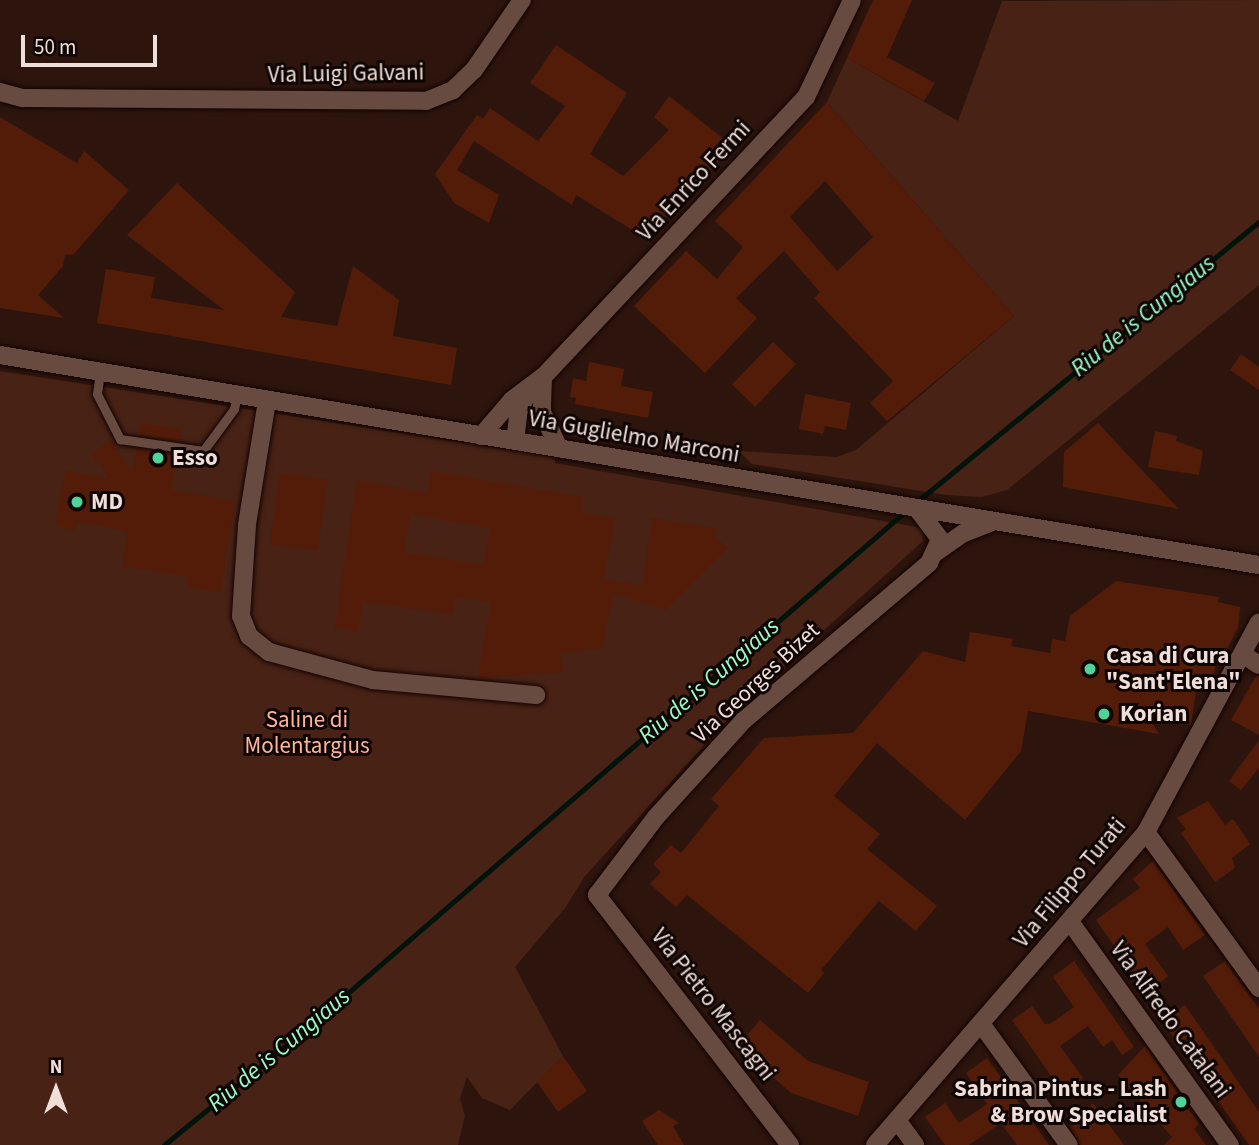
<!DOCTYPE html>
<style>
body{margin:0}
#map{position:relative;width:1259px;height:1145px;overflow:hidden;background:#2d150d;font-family:"Source Sans 3",sans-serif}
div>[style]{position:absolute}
.green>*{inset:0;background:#472215}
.stream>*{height:5px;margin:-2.5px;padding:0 2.5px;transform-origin:2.5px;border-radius:2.5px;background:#01130a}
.building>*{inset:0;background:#531c08;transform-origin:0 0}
.roads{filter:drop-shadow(0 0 2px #140200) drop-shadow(0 0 2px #140200)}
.lane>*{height:9px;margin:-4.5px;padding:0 4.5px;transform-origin:4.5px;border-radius:4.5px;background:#674b41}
.street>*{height:18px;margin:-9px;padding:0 9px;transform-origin:9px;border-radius:9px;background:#674b41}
.secondary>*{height:18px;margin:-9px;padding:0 9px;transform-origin:9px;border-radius:9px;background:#674b41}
.dots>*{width:19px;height:19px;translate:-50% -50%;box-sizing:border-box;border:4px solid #0e0503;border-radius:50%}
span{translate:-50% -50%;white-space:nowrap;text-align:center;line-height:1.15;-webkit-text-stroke:6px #0e0503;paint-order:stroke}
.street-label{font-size:23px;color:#f0ded8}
.poi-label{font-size:23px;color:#f0ded8;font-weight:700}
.left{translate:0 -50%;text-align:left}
.right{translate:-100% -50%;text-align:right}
.park-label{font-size:23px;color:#feb49b}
.water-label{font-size:24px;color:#99fccb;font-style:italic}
.north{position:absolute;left:21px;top:1054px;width:70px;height:70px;-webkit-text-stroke:5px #0e0503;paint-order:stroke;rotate:0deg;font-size:19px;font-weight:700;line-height:28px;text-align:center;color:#f0ded8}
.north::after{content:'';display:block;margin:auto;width:24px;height:32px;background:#f0ded8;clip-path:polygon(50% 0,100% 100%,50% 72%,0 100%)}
.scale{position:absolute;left:21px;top:35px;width:136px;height:32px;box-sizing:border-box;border:4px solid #f0ded8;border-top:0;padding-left:9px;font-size:21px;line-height:24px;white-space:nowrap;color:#f0ded8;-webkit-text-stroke:5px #0e0503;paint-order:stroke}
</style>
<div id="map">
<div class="green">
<i style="clip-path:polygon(1259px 0,1259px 285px,1007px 490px,982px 497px,946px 495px,752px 464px,739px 451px,837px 457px,856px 450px,1014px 316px,827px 102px,847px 58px,958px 121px,1002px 1px)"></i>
<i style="clip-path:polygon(0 371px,555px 457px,555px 463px,917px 527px,922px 529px,923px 541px,741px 705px,585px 876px,565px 908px,515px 967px,563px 1056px,510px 1110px,482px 1098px,467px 1077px,460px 1098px,465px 1116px,458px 1145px,0 1145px)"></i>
</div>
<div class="stream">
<i style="left:914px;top:504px;width:446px;rotate:-39.3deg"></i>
<i style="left:164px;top:1145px;width:193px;rotate:-39.3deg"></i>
<i style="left:313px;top:1023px;width:785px;rotate:-40.82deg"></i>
</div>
<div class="building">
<i style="clip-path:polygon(873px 0,912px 0,887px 57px,935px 83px,924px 101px,847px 58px)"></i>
<i style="clip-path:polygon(556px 45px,627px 93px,590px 154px,623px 176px,669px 130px,654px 117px,669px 96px,733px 146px,645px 238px,576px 195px,572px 205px,474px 141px,457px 170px,499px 195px,489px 223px,454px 203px,435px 174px,477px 115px,483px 119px,490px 108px,538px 141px,565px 106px,530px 83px)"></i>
<i style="clip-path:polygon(evenodd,827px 102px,1014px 316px,887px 421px,870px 403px,893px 381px,814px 298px,820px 292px,784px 251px,736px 298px,757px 318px,705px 373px,634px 306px,686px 251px,717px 279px,743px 247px,715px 221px,827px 102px,825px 181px,873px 237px,837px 271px,790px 217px,825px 181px)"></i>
<i style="clip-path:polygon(0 117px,77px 163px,84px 151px,129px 190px,74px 254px,65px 255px,63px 266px,38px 295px,64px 318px,0 308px)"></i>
<i style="clip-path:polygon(177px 183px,295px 292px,281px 317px,337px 326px,353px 266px,399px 300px,393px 336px,457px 348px,451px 385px,97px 323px,106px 269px,155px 277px,151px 298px,224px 310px,127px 235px)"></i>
<i style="left:773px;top:342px;width:32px;height:59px;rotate:44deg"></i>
<i style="clip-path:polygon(1241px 354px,1259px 367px,1259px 390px,1230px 370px)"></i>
<i style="clip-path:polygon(589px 362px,624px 369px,621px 386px,653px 392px,648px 418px,575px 404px,576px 398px,570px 397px,573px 378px,586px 381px)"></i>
<i style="clip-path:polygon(805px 394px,851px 403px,846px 430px,825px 426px,823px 434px,799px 429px)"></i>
<i style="left:141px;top:423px;width:41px;height:12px;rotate:8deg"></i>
<i style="clip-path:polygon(1098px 423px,1139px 467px,1179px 509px,1063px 487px,1064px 452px)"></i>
<i style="clip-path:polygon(1155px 431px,1177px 436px,1176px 441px,1203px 451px,1199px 475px,1148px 467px)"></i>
<i style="clip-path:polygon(110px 441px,133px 474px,137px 449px,178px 454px,172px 490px,235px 501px,220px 593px,187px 587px,189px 577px,122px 566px,128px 531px,78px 522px,76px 531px,55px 525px,66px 471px,109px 478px,92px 454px)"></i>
<i style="clip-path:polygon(evenodd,431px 471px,583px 497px,581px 512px,615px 518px,604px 579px,642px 586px,652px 518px,718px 529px,714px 537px,728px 548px,666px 610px,613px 593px,603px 648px,560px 654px,563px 672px,478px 678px,491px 602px,456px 598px,452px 614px,363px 602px,358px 632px,335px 627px,357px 480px,428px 493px,431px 471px,410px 514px,490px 528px,484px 565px,404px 552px,410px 514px)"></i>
<i style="left:280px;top:473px;width:48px;height:72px;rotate:8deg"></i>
<i style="clip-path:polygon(1116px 581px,1219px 597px,1218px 602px,1240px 607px,1238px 628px,1226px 651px,1219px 650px,1211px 687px,1197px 684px,1191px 725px,1148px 716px,1159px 734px,1028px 711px,1021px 751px,965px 820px,877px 743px,834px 796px,880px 834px,867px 849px,937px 906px,916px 931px,879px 901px,821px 970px,824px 973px,808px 993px,687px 895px,676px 907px,650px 884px,661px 872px,653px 864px,671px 845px,681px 853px,719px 806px,711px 799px,764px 738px,853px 733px,923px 651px,965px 662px,970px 632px,1013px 639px,1011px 646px,1050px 653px,1052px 639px,1065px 641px,1070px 616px)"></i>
<i style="clip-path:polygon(1256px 676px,1259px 676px,1259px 735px,1231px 720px)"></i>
<i style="clip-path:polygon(1259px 740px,1259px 768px,1241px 790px,1229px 781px)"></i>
<i style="clip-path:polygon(1208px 801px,1225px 825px,1233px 819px,1250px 844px,1232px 858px,1235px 868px,1215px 882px,1181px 833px,1186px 829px,1177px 818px)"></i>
<i style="clip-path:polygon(1153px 861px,1205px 935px,1183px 950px,1168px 927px,1145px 944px,1168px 976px,1147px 993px,1096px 920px,1140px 888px,1133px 879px)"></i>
<i style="clip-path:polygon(1074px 961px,1134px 1047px,1122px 1055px,1112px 1040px,1103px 1047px,1088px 1026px,1060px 1046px,1083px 1078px,1065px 1096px,1012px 1020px,1032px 1006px,1045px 1024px,1050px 1024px,1074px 1007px,1053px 977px)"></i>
<i style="clip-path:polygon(1225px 961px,1259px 1009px,1259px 1057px,1203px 976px)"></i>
<i style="clip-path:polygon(1185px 1005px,1259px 1112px,1259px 1145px,1249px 1145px,1162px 1021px)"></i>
<i style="clip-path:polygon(760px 1020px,808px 1061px,869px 1082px,858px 1116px,791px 1093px,738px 1046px)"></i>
<i style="clip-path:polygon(1145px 1046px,1199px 1124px,1194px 1129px,1206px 1145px,1164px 1145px,1172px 1137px,1118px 1075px)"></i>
<i style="clip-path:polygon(563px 1056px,587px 1091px,558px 1112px,537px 1082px)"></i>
<i style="clip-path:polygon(987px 1058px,1049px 1145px,1017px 1145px,1001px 1123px,969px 1145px,945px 1145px,925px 1117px,945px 1103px,959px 1123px,987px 1104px,966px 1073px)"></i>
<i style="clip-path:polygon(1093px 1103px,1124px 1145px,1080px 1145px,1070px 1127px)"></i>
<i style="clip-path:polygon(659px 1110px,679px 1123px,673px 1126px,684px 1145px,658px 1145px,642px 1121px)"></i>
</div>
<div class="roads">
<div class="lane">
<i style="left:100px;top:372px;width:22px;rotate:98deg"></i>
<i style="left:97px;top:394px;width:51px;rotate:62.9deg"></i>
<i style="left:120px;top:439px;width:84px;rotate:8.2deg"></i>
<i style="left:203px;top:451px;width:52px;rotate:-53.6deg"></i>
<i style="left:234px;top:409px;width:14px;rotate:-78deg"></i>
</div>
<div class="street">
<i style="left:0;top:92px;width:24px;rotate:15deg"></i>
<i style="left:23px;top:98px;width:403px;rotate:0.4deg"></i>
<i style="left:426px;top:101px;width:29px;rotate:-22deg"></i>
<i style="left:453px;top:90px;width:29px;rotate:-44deg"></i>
<i style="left:474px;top:70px;width:85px;rotate:-55.6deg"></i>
<i style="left:543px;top:377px;width:35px;rotate:92deg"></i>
<i style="left:542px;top:412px;width:40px;rotate:65deg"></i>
<i style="left:267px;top:401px;width:126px;rotate:99.2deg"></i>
<i style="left:247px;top:525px;width:91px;rotate:93.8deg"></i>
<i style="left:241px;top:616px;width:22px;rotate:68deg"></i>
<i style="left:249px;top:636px;width:26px;rotate:39deg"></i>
<i style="left:269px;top:652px;width:108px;rotate:15.1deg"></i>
<i style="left:373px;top:680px;width:164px;rotate:5.3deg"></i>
<i style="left:481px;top:436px;width:48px;rotate:-49.3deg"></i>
<i style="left:512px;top:400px;width:39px;rotate:-37deg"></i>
<i style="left:543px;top:377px;width:384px;rotate:-46.8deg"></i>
<i style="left:806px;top:97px;width:107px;rotate:-64.6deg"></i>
<i style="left:515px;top:441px;width:31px;rotate:-83deg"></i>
<i style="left:519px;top:410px;width:21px;rotate:-62deg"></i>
<i style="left:935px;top:553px;width:35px;rotate:-35deg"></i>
<i style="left:964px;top:533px;width:28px;rotate:-21deg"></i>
<i style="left:1243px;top:654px;width:19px;rotate:35deg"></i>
<i style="left:1146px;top:832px;width:193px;rotate:54.1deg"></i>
<i style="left:1071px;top:923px;width:273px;rotate:54.4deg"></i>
<i style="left:982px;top:1025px;width:148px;rotate:54.1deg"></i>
<i style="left:897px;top:1120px;width:31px;rotate:54deg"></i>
<i style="left:790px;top:1145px;width:316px;rotate:-127.7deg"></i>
<i style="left:597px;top:895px;width:98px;rotate:-52.9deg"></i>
<i style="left:656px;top:817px;width:130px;rotate:-47.8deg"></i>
<i style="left:743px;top:721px;width:244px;rotate:-40.3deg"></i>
<i style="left:929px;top:563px;width:26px;rotate:-65deg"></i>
<i style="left:940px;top:539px;width:35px;rotate:-127deg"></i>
</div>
<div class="secondary">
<i style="left:0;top:355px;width:1276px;rotate:9.47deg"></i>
<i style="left:875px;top:1145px;width:414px;rotate:-49.1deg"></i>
<i style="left:1146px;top:832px;width:238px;rotate:-61.7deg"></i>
</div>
</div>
<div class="dots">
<i style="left:158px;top:458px;background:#4ed399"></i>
<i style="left:77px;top:502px;background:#4ed399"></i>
<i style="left:1090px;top:669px;background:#4ed399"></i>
<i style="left:1104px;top:714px;background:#4ed399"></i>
<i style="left:1181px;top:1102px;background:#4ed399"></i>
</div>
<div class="street-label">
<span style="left:346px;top:74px;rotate:-1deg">Via Luigi Galvani</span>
<span style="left:694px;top:181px;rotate:-47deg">Via Enrico Fermi</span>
<span style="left:634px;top:437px;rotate:10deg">Via Guglielmo Marconi</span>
<span style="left:756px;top:683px;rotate:-43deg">Via Georges Bizet</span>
<span style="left:1070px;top:883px;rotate:-50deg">Via Filippo Turati</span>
<span style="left:713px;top:1005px;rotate:52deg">Via Pietro Mascagni</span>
<span style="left:1170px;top:1020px;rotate:54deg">Via Alfredo Catalani</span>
</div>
<div class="poi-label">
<span class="left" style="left:172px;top:458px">Esso</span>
<span class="left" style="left:91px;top:502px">MD</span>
<span class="left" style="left:1106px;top:669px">Casa di Cura<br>"Sant'Elena"</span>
<span class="left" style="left:1120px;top:714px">Korian</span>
<span class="right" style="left:1167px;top:1102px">Sabrina Pintus - Lash<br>&amp; Brow Specialist</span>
</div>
<div class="park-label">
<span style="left:307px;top:733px">Saline di<br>Molentargius</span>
</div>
<div class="water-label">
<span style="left:1143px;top:316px;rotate:-39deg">Riu de is Cungiaus</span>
<span style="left:709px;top:681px;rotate:-41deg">Riu de is Cungiaus</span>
<span style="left:279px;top:1050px;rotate:-40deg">Riu de is Cungiaus</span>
</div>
<div class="north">N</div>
<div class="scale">50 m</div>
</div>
